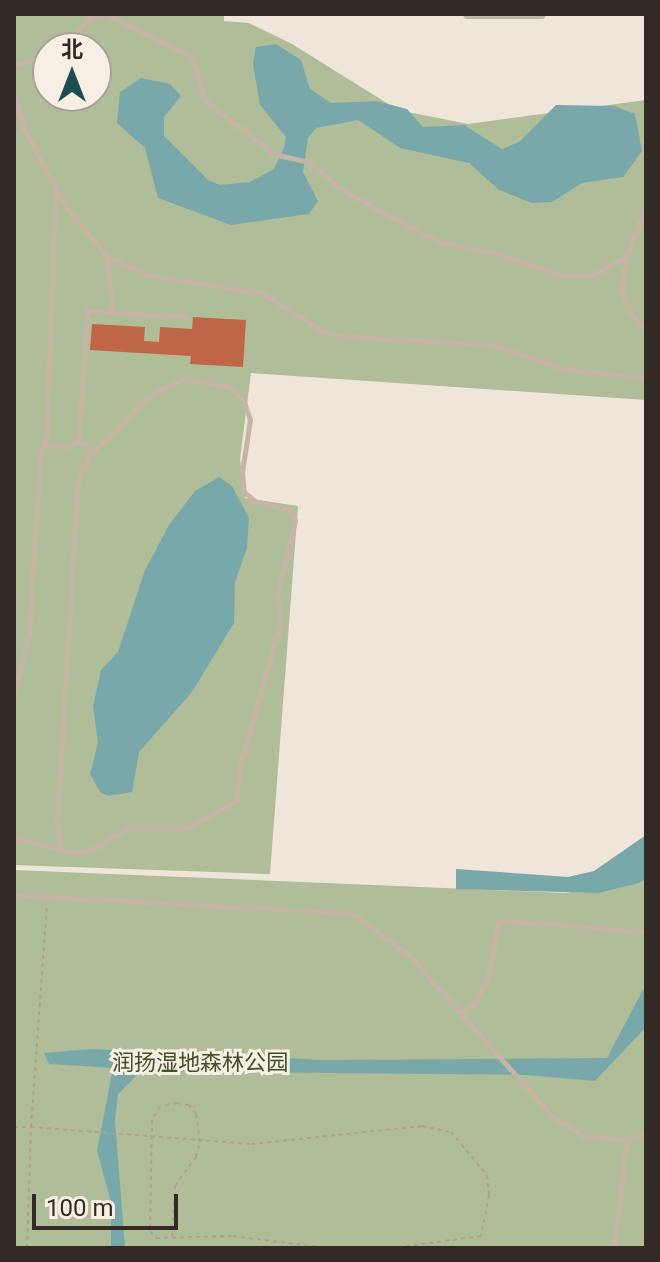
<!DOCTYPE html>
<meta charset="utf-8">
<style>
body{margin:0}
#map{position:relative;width:660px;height:1262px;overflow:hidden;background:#efe5d8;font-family:Roboto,"Noto Sans SC",sans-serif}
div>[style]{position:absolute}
.green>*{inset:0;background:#b0bd99}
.water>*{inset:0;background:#79a8ab}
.building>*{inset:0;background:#bf6646}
.path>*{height:2px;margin-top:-1px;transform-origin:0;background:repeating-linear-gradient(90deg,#b29f8f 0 4px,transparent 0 8px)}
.lane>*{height:5px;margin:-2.5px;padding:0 2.5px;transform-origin:2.5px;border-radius:2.5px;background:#c6b5a5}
.street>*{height:9px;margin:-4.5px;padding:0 4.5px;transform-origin:4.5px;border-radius:4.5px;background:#c6b5a5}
span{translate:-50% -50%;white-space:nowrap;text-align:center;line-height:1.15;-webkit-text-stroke:6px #f8efe4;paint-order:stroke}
.park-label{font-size:22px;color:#414f2b}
.frame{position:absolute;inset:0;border:16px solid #332a26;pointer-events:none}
.north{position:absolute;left:32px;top:32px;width:80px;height:80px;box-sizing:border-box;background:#f8efe4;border:2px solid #a9a098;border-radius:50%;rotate:0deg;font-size:22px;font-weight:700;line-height:32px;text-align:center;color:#332a26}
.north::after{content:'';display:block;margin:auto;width:28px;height:36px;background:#1e4d51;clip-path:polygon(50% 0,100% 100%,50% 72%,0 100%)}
.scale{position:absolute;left:32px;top:1194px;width:146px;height:36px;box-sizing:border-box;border:4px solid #332a26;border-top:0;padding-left:10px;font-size:24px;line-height:28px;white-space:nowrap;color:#332a26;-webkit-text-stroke:6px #f8efe4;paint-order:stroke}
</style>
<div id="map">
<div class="green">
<i style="clip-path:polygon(evenodd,14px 14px,224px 14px,224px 21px,249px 23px,292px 44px,398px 110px,468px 124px,646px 100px,646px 400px,251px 373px,240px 459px,245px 498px,298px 506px,270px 874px,14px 865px,14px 14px,48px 48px,96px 48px,96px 96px,48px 96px,48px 48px)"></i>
<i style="clip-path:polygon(14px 870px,566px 893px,631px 881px,646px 872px,646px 1248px,14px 1248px)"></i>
</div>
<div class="water">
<i style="clip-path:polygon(276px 44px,301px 60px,310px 89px,331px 103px,376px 101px,407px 109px,423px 127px,464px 125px,502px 149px,519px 142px,556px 105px,614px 106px,635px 114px,642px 151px,623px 177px,582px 183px,552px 202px,532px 203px,499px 190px,469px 163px,400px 148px,358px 120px,316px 128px,308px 138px,303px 172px,318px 201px,309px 214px,231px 225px,158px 198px,145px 148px,117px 123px,120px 92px,141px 78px,170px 84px,181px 96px,164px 117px,164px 136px,208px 180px,220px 185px,250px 182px,274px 169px,284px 147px,286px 137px,260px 105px,253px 64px,256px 47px)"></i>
<i style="clip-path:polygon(219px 477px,232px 486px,249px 518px,247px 548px,235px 582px,234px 623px,192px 692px,139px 752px,132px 792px,109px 796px,101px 793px,90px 774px,98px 743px,93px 706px,101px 670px,118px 652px,145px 570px,169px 525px,195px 491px)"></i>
<i style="clip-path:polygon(646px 835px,646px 879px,639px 883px,598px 893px,456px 889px,456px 869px,568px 877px,594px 871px)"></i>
<i style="clip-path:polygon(646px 984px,646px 1027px,595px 1081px,527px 1075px,141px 1071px,118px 1094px,115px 1120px,125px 1248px,111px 1248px,111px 1202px,97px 1151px,113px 1068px,49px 1064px,44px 1053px,91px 1049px,326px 1060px,607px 1058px)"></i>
</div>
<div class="building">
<i style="clip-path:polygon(193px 317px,246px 320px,243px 367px,190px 364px,191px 356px,90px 350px,92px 324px,145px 327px,144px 341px,159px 342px,160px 327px,192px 329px)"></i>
</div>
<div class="path">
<i style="left:14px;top:1127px;width:17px"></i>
<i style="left:31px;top:1127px;width:222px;rotate:-85.9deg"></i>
<i style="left:172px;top:1237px;width:51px;rotate:-86.6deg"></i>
<i style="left:175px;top:1186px;width:36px;rotate:-54deg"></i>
<i style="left:196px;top:1157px;width:16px;rotate:-75deg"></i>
<i style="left:200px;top:1142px;width:28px;rotate:-98deg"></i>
<i style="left:196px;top:1114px;width:11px;rotate:-128deg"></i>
<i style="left:189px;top:1105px;width:12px;rotate:-171deg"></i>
<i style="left:177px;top:1103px;width:17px;rotate:170deg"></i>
<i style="left:160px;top:1106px;width:16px;rotate:120deg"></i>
<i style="left:152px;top:1120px;width:111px;rotate:91deg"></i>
<i style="left:150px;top:1231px;width:9px;rotate:49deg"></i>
<i style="left:156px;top:1238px;width:77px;rotate:-1.5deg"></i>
<i style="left:233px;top:1236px;width:95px;rotate:7.3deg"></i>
<i style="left:27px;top:1248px;width:121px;rotate:-88.1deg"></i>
<i style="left:31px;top:1127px;width:221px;rotate:4.4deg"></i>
<i style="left:251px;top:1144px;width:172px;rotate:-6deg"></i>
<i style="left:422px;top:1126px;width:30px;rotate:12deg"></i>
<i style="left:451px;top:1132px;width:56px;rotate:50.1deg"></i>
<i style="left:487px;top:1175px;width:20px;rotate:84deg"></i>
<i style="left:489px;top:1195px;width:42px;rotate:101deg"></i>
<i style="left:481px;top:1236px;width:89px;rotate:172.2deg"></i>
</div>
<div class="lane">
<i style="left:89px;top:14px;width:5px;rotate:90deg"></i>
<i style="left:89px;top:19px;width:16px;rotate:-18deg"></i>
<i style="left:106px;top:14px;width:96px;rotate:26.6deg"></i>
<i style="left:192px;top:57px;width:46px;rotate:73.5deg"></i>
<i style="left:205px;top:101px;width:87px;rotate:37.5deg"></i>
<i style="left:274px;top:154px;width:36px;rotate:13deg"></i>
<i style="left:309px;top:162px;width:43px;rotate:40.3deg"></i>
<i style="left:342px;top:190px;width:110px;rotate:28.2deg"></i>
<i style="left:439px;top:242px;width:63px;rotate:11.8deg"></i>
<i style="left:501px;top:255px;width:63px;rotate:18.4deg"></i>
<i style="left:561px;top:275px;width:32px"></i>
<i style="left:593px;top:275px;width:38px;rotate:-29deg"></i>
<i style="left:60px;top:48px;width:41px;rotate:-45deg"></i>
<i style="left:14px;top:65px;width:35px;rotate:-15deg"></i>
<i style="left:14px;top:93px;width:35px;rotate:75deg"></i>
<i style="left:23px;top:127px;width:91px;rotate:61.7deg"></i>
<i style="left:66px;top:207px;width:65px;rotate:50.6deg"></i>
<i style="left:107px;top:257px;width:49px;rotate:22.9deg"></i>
<i style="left:152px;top:276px;width:111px;rotate:8.8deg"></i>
<i style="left:262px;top:293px;width:73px;rotate:32.2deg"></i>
<i style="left:324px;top:332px;width:18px;rotate:13deg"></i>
<i style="left:342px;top:336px;width:149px;rotate:3.5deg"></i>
<i style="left:491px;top:345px;width:77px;rotate:18.2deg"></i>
<i style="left:564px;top:369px;width:82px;rotate:6.3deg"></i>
<i style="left:646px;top:208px;width:53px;rotate:112.2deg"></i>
<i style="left:626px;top:257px;width:34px;rotate:98deg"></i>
<i style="left:621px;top:291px;width:24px;rotate:68deg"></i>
<i style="left:630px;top:313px;width:23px;rotate:47deg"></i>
<i style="left:112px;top:312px;width:74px;rotate:3.9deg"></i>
<i style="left:79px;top:441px;width:19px;rotate:36deg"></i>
<i style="left:43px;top:446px;width:23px;rotate:2deg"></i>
<i style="left:66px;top:447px;width:14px;rotate:-25deg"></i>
<i style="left:79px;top:441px;width:130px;rotate:-86.5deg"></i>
<i style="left:87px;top:311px;width:25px;rotate:2deg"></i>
<i style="left:112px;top:312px;width:54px;rotate:-95.3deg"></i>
<i style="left:14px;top:696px;width:66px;rotate:-76.8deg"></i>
<i style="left:29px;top:632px;width:175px;rotate:-86.4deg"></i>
<i style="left:40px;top:457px;width:25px;rotate:-74deg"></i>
<i style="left:47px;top:433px;width:247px;rotate:-88.1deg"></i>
<i style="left:14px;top:838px;width:49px;rotate:14.3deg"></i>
<i style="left:61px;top:850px;width:14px;rotate:12deg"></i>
<i style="left:75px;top:853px;width:16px;rotate:-11deg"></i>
<i style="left:91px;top:850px;width:45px;rotate:-30.5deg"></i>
<i style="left:130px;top:827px;width:56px;rotate:1deg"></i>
<i style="left:186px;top:828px;width:57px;rotate:-28.4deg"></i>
<i style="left:236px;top:801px;width:39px;rotate:-83deg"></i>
<i style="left:241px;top:762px;width:144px;rotate:-74.3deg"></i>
<i style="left:280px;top:623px;width:27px;rotate:-96deg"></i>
<i style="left:277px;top:596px;width:78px;rotate:-76.7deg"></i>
<i style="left:295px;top:520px;width:11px;rotate:-112deg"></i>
<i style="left:291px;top:510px;width:36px;rotate:-167deg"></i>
<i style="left:256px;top:502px;width:16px;rotate:-140deg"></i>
<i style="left:244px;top:492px;width:20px;rotate:-96deg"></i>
<i style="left:242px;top:472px;width:53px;rotate:-81.3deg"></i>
<i style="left:250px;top:420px;width:20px;rotate:-108deg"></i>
<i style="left:244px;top:401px;width:20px;rotate:-135deg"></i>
<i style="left:230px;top:387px;width:47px;rotate:-170.1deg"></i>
<i style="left:184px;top:379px;width:38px;rotate:155deg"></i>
<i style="left:149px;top:395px;width:86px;rotate:134.5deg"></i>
<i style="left:89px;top:456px;width:25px;rotate:116deg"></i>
<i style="left:78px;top:479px;width:344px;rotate:93.5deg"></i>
<i style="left:57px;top:822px;width:28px;rotate:82deg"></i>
<i style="left:14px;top:895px;width:337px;rotate:3.1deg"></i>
<i style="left:351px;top:913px;width:72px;rotate:35.9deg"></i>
<i style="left:409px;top:955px;width:217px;rotate:48.4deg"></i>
<i style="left:553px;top:1117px;width:36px;rotate:32deg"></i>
<i style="left:583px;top:1136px;width:41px;rotate:4.2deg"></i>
<i style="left:624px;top:1139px;width:23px;rotate:-13deg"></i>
<i style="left:462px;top:1013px;width:15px;rotate:-37deg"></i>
<i style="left:474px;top:1004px;width:30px;rotate:-62deg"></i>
<i style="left:488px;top:978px;width:59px;rotate:-79.3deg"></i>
<i style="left:499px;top:920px;width:147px;rotate:4.7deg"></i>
<i style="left:614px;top:1248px;width:110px;rotate:-83.2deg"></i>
</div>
<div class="street">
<i style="left:467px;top:14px;width:74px"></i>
</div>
<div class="park-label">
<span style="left:200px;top:1063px">润扬湿地森林公园</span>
</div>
<div class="frame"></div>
<div class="north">北</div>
<div class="scale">100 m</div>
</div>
